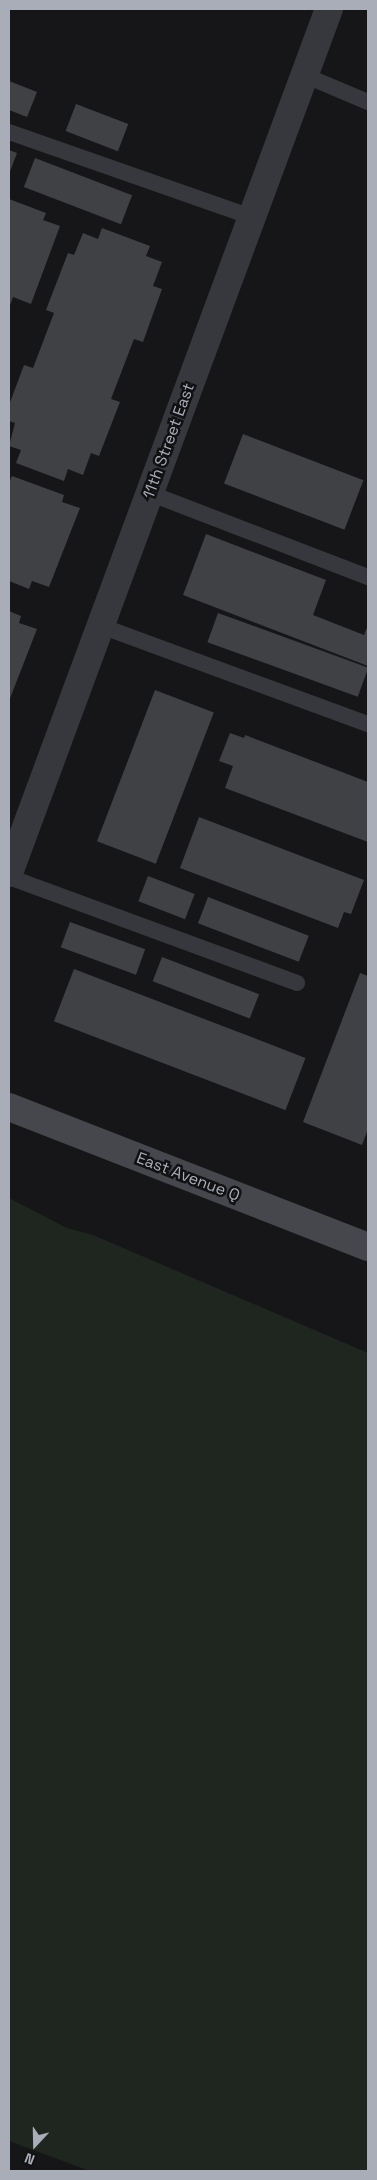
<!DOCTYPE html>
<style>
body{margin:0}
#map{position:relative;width:377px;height:2180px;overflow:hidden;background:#161618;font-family:"Space Grotesk",sans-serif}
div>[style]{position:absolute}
.green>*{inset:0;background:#1e261f}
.building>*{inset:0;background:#404145;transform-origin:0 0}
.service>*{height:16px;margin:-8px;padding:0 8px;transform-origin:8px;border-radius:8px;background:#37383d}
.minor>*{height:28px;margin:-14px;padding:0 14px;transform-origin:14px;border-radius:14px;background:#37383d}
.secondary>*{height:28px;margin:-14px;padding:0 14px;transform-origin:14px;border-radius:14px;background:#45474d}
span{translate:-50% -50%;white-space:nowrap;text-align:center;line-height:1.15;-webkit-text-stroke:5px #111113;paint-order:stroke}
.street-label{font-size:16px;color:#a8adb8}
.frame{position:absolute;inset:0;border:10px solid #a8adb8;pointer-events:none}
.north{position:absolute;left:10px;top:2120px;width:50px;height:50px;-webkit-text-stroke:4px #111113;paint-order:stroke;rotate:201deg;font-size:14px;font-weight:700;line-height:20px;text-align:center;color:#a8adb8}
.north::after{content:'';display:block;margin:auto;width:18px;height:22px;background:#a8adb8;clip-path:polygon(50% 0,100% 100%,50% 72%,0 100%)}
</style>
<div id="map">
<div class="green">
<i style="clip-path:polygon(9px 1198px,67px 1228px,93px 1235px,368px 1353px,368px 2171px,90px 2171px,9px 2141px)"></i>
</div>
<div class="building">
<i style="clip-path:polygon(9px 81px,37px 92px,27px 117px,9px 110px)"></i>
<i style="left:76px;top:104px;width:56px;height:29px;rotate:21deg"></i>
<i style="clip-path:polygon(9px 150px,17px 153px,9px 174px)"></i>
<i style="left:35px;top:158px;width:104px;height:31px;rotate:21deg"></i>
<i style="clip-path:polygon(9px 199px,46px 213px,43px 220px,60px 226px,31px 304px,13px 297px,9px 308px)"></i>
<i style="clip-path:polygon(102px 228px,150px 246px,146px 256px,162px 262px,153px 286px,162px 289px,143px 342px,134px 339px,111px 399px,120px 402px,99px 456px,91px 453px,83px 475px,68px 469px,64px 481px,16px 463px,21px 450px,9px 446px,15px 423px,9px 421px,9px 405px,24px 365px,33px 368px,54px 313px,46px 310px,68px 253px,74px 255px,83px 233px,98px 239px)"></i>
<i style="left:243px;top:434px;width:129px;height:53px;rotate:21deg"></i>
<i style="clip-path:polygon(12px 476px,64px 495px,62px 502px,80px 508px,49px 587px,32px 581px,29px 589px,9px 581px,9px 483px)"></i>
<i style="clip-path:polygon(206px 534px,326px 580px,313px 615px,364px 635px,368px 625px,368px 666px,183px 595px)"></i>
<i style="clip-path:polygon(9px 611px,21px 616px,19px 623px,37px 629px,9px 701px)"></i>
<i style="left:218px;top:613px;width:160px;height:31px;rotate:20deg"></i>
<i style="left:155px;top:690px;width:63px;height:162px;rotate:21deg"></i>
<i style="clip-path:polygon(230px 733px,244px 738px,245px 735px,368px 782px,368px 842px,225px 788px,233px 766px,219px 761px)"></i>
<i style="clip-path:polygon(199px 817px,364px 880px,351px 914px,344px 912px,338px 928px,180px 868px)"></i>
<i style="left:148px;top:876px;width:50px;height:27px;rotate:21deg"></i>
<i style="left:208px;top:897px;width:108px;height:28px;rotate:21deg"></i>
<i style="left:70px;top:922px;width:80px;height:27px;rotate:20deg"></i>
<i style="left:162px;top:957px;width:104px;height:26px;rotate:21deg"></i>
<i style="left:74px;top:969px;width:248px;height:56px;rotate:21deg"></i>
<i style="clip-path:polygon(360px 973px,368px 976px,368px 1129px,362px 1145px,303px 1122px)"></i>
</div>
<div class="service">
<i style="left:304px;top:75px;width:69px;rotate:22.9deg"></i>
<i style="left:9px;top:132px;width:257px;rotate:19.3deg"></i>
<i style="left:149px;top:493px;width:235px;rotate:21deg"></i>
<i style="left:101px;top:626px;width:284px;rotate:20.2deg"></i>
<i style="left:9px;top:877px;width:307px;rotate:20.2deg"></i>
</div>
<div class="minor">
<i style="left:9px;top:873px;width:921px;rotate:-69.68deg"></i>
</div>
<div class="secondary">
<i style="left:9px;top:1107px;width:385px;rotate:21.3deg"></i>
</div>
<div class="street-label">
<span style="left:169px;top:441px;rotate:-70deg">11th Street East</span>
<span style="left:188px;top:1177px;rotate:21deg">East Avenue Q</span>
</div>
<div class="frame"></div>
<div class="north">N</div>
</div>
